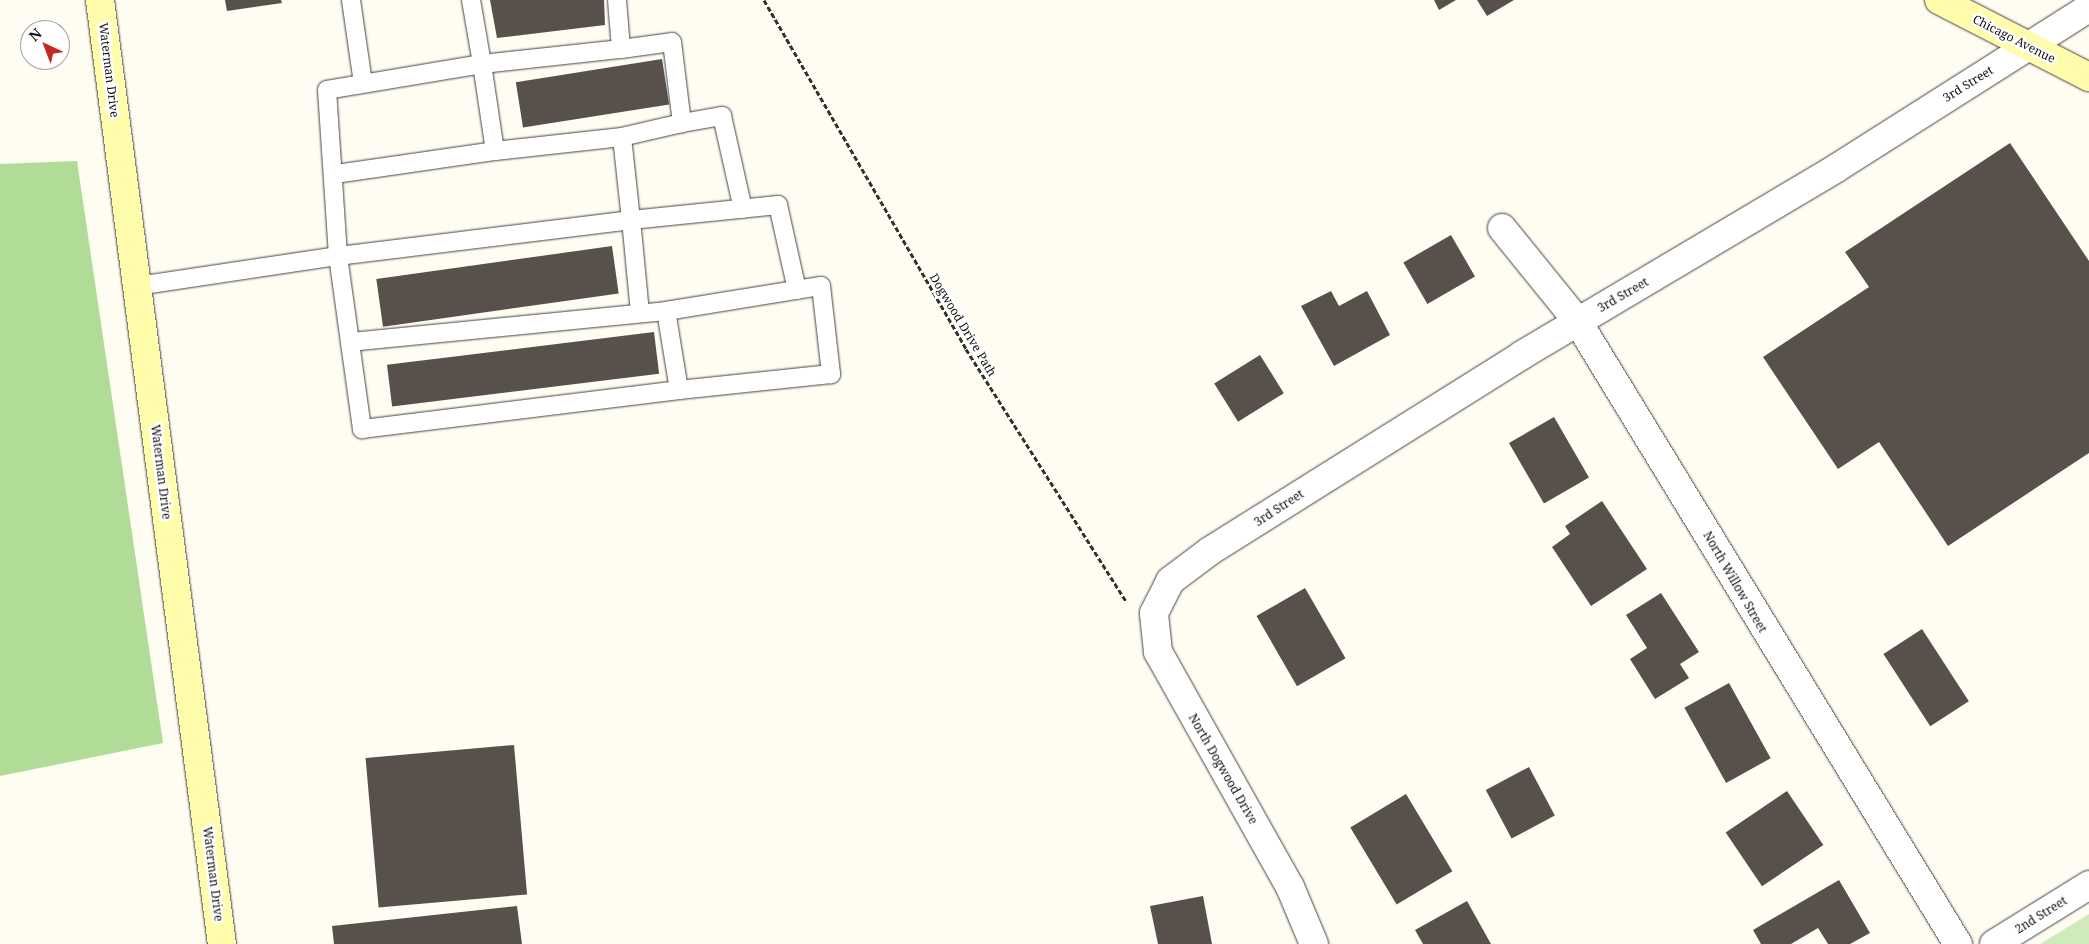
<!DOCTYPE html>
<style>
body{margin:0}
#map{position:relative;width:2089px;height:944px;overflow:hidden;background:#fffdf1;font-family:"Noto Serif",serif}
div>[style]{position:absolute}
.green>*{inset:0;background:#cfebba}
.forest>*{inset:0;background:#b1dc98}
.building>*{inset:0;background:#58514b;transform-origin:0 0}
.path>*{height:3px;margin-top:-1.5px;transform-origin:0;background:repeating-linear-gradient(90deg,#313131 0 5px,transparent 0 7.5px)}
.roads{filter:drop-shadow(0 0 1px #424242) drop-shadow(0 0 1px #424242)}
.lane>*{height:18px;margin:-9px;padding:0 9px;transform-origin:9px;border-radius:9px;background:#fff}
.street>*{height:28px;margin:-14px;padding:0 14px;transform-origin:14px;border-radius:14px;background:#fff}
.secondary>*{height:28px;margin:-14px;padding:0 14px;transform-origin:14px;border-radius:14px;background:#fffdac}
span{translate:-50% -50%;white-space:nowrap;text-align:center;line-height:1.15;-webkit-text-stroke:5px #fff;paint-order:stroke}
.street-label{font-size:12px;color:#0f0f0f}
.north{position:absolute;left:20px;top:20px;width:50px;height:50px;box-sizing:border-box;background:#fff;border:1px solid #9f9f9f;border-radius:50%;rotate:317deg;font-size:14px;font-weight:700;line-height:20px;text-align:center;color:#0f0f0f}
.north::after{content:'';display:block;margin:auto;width:18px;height:22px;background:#c32923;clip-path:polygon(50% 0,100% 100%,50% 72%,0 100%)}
</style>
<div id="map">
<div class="green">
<i style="clip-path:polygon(2089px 914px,2089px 944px,2040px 944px)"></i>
</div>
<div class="forest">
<i style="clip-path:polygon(77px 161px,163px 743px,0 776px,0 164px)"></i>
</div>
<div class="building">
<i style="clip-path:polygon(225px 0,281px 0,282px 3px,227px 11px)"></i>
<i style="clip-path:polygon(490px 0,604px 0,605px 25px,497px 38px)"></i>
<i style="clip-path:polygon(1434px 0,1456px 0,1439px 10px)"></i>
<i style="clip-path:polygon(1477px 0,1514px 0,1487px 16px)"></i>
<i style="left:662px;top:59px;width:46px;height:148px;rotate:81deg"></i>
<i style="clip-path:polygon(2010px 143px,2089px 261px,2089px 453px,1948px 546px,1879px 442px,1838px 469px,1763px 357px,1869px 287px,1845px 252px)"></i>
<i style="left:1451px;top:235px;width:48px;height:55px;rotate:60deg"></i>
<i style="left:612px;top:246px;width:48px;height:238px;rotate:82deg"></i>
<i style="clip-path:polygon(1331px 291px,1339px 306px,1367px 291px,1390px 335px,1334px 366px,1301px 306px)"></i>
<i style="left:654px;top:332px;width:42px;height:269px;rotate:83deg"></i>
<i style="left:1260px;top:355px;width:45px;height:54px;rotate:58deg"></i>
<i style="left:1554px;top:417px;width:70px;height:52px;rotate:60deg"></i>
<i style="clip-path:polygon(1602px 501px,1647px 569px,1591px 606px,1552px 547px,1570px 534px,1565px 526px)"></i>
<i style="left:1305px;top:588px;width:81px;height:56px;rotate:60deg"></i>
<i style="clip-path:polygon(1661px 593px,1699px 652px,1680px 664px,1689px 678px,1655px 699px,1630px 659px,1647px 648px,1626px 615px)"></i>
<i style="left:1922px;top:629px;width:86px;height:46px;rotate:57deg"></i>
<i style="left:1729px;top:683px;width:86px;height:51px;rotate:61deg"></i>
<i style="left:514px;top:745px;width:150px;height:149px;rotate:85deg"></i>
<i style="left:1529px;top:767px;width:55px;height:49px;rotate:62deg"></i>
<i style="left:1787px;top:791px;width:65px;height:74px;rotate:56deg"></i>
<i style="left:1406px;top:794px;width:90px;height:65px;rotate:59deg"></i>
<i style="clip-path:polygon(1839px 880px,1870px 933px,1850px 944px,1828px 944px,1818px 928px,1791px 944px,1761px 944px,1753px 930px)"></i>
<i style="clip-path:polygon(1203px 896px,1212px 944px,1158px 944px,1150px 906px)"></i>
<i style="clip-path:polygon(1467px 901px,1491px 944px,1423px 944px,1415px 930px)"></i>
<i style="clip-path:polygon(517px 906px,522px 944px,334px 944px,332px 926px)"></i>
</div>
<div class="path">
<i style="left:764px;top:0;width:403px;rotate:59.9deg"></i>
<i style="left:966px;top:349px;width:299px;rotate:57.6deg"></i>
</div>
<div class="roads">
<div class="lane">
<i style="left:351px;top:0;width:84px;rotate:81.8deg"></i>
<i style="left:471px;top:0;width:65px;rotate:80.2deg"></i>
<i style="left:482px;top:64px;width:140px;rotate:-6.2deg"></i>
<i style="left:617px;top:0;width:49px;rotate:85.3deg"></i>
<i style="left:621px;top:49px;width:51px;rotate:-7.8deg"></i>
<i style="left:672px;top:42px;width:82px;rotate:83deg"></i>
<i style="left:682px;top:123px;width:62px;rotate:166.9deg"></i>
<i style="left:682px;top:123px;width:41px;rotate:-9.9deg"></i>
<i style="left:722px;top:116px;width:95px;rotate:77.3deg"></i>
<i style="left:335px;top:174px;width:162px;rotate:-8.2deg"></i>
<i style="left:495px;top:151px;width:88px;rotate:-98.5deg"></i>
<i style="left:482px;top:64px;width:157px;rotate:170.5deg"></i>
<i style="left:327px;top:90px;width:166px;rotate:86.2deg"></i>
<i style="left:338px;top:256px;width:295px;rotate:-7deg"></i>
<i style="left:631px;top:220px;width:83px;rotate:-96.2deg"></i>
<i style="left:622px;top:137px;width:128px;rotate:173.7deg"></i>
<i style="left:137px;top:286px;width:203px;rotate:-8.5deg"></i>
<i style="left:338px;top:256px;width:175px;rotate:82.1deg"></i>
<i style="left:362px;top:429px;width:319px;rotate:-7deg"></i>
<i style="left:679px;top:390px;width:80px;rotate:-99.3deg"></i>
<i style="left:640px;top:313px;width:93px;rotate:-95.5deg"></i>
<i style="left:631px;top:220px;width:148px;rotate:-5.8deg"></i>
<i style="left:778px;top:205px;width:87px;rotate:77.4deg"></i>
<i style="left:350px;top:342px;width:318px;rotate:-5.6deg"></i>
<i style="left:666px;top:311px;width:157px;rotate:-9.2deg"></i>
<i style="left:821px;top:286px;width:89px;rotate:83.5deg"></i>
<i style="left:831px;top:374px;width:153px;rotate:174deg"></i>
</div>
<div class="street">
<i style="left:1502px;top:228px;width:121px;rotate:51deg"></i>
<i style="left:1578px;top:322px;width:729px;rotate:58.58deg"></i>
<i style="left:1314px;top:944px;width:62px;rotate:-112.8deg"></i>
<i style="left:1290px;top:887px;width:270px;rotate:-119.3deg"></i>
<i style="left:1158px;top:652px;width:39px;rotate:-96deg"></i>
<i style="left:1154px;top:613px;width:36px;rotate:-63deg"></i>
<i style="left:1170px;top:581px;width:50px;rotate:-36.9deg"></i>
<i style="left:1210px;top:551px;width:368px;rotate:-32.1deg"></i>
<i style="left:1522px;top:355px;width:364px;rotate:-30.7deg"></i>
<i style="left:1835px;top:169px;width:301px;rotate:-32.4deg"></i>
<i style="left:1994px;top:944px;width:112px;rotate:-31.8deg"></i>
</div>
<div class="secondary">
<i style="left:100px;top:0;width:952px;rotate:82.64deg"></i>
<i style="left:1939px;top:0;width:169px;rotate:27.2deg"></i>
</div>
</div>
<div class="street-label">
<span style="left:2014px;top:39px;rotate:27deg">Chicago Avenue</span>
<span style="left:109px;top:70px;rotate:83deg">Waterman Drive</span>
<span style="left:1968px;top:84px;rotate:-32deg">3rd Street</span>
<span style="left:1623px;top:295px;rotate:-30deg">3rd Street</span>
<span style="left:963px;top:325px;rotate:59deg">Dogwood Drive Path</span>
<span style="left:161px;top:472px;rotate:83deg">Waterman Drive</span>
<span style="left:1279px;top:508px;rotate:-33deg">3rd Street</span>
<span style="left:1735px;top:582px;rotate:60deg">North Willow Street</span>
<span style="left:1223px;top:769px;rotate:60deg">North Dogwood Drive</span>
<span style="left:213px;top:874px;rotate:83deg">Waterman Drive</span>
<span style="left:2041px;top:915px;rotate:-32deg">2nd Street</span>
</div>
<div class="north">N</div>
</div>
